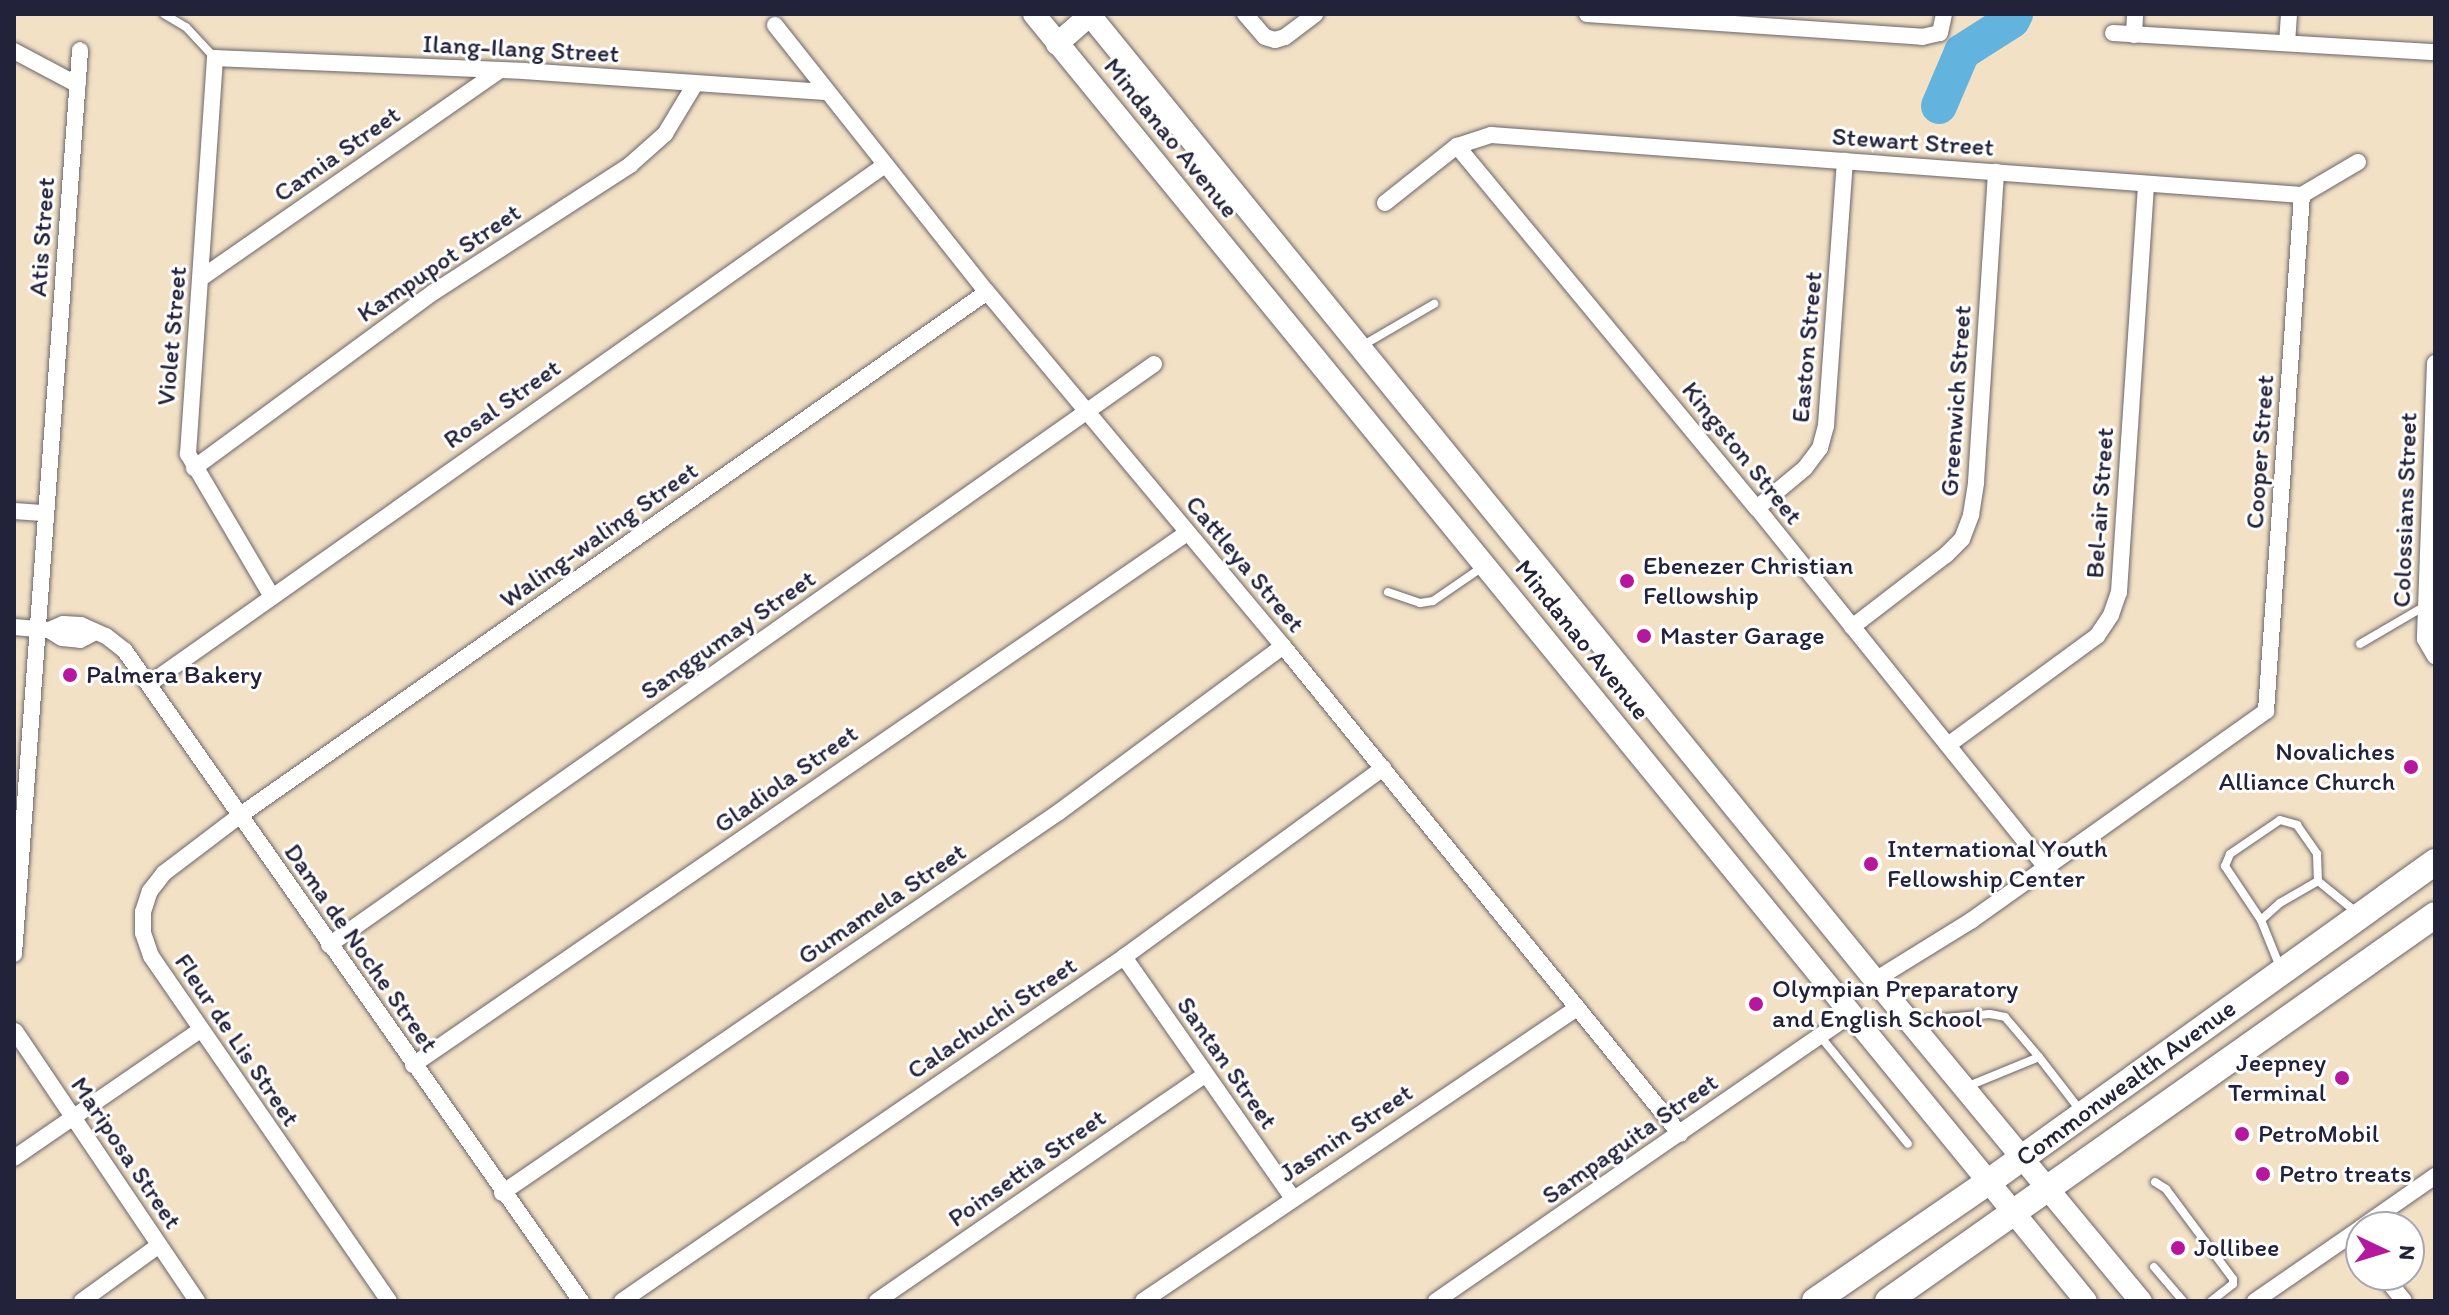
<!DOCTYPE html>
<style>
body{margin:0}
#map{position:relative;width:2449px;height:1315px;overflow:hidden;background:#f2e1c5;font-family:Itim,sans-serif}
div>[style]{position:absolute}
.river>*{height:36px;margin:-18px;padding:0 18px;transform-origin:18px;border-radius:18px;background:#62b4de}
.roads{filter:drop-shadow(0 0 2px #6b656b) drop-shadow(0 0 2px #6b656b)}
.lane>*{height:8px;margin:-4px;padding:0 4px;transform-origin:4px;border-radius:4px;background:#fff}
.street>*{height:16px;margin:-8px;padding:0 8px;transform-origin:8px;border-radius:8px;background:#fff}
.secondary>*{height:22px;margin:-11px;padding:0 11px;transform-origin:11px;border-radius:11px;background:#fff}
.primary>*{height:26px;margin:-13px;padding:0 13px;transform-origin:13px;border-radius:13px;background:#fff}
.dots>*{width:22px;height:22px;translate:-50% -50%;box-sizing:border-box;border:4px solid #fff;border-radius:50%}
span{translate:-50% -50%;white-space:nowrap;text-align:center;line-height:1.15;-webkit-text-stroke:6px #fff;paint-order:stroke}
.street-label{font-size:26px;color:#22223b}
.poi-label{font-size:26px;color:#22223b}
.left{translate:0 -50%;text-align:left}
.right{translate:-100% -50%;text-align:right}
.frame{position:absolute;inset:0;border:16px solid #22223b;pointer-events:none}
.north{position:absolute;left:2345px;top:1211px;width:80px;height:80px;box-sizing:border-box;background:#fff;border:2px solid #a7a7b1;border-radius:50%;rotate:94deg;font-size:22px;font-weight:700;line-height:32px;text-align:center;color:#22223b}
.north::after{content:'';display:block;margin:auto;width:28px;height:36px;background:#b5179e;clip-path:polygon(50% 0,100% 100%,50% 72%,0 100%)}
</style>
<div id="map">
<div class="river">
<i style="left:1939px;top:106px;width:59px;rotate:-66.9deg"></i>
<i style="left:1962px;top:52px;width:59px;rotate:-32.6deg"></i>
<i style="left:2012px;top:20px;width:7px;rotate:-63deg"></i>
</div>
<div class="roads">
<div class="lane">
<i style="left:164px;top:14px;width:26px;rotate:31deg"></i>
<i style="left:186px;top:27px;width:42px;rotate:46.9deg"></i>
<i style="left:1360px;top:347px;width:86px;rotate:-30.2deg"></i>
<i style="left:1388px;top:592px;width:34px;rotate:19deg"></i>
<i style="left:1420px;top:603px;width:13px;rotate:-9deg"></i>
<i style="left:1433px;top:601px;width:62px;rotate:-34.5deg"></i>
<i style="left:2360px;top:644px;width:75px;rotate:-30.3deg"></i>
<i style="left:2261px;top:920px;width:65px;rotate:-123.7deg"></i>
<i style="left:2225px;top:866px;width:13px;rotate:-67deg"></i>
<i style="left:2230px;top:854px;width:60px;rotate:-34.2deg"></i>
<i style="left:2280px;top:820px;width:18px;rotate:16deg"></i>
<i style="left:2297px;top:825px;width:35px;rotate:55deg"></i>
<i style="left:2317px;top:854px;width:27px;rotate:88deg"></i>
<i style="left:2280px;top:967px;width:51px;rotate:-112deg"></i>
<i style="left:2261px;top:920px;width:25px;rotate:-42deg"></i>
<i style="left:2280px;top:903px;width:44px;rotate:-30.1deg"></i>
<i style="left:2318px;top:881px;width:49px;rotate:39.2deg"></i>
<i style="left:1912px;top:1021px;width:78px;rotate:-5.1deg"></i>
<i style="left:1990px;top:1014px;width:15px;rotate:11deg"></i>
<i style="left:2005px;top:1017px;width:52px;rotate:49.6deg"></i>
<i style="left:1820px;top:1036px;width:139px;rotate:50.8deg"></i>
<i style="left:1966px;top:1087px;width:79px;rotate:-22.3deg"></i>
<i style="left:2039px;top:1057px;width:67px;rotate:52.3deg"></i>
<i style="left:2155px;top:1182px;width:13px;rotate:32deg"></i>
<i style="left:2166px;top:1189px;width:112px;rotate:53.3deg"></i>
<i style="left:2233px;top:1279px;width:5px;rotate:90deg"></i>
<i style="left:2233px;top:1284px;width:28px;rotate:142deg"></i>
<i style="left:2154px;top:1267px;width:45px;rotate:49.5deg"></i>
</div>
<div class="street">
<i style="left:1245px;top:14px;width:30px;rotate:49deg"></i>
<i style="left:1265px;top:37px;width:10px;rotate:17deg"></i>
<i style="left:1275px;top:40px;width:10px;rotate:-17deg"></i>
<i style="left:1285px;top:37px;width:38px;rotate:-37deg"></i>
<i style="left:1587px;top:14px;width:336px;rotate:3.9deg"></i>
<i style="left:1922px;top:37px;width:18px;rotate:-13deg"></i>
<i style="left:1940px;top:33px;width:19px;rotate:-78deg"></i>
<i style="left:775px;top:25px;width:341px;rotate:51.6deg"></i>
<i style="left:987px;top:292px;width:461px;rotate:50.1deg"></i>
<i style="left:1283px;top:646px;width:629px;rotate:50.87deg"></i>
<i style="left:2113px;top:33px;width:323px;rotate:3.4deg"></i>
<i style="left:2134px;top:35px;width:21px;rotate:-87deg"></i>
<i style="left:2287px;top:43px;width:29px;rotate:-86deg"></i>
<i style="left:14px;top:51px;width:72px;rotate:28deg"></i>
<i style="left:1457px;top:146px;width:470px;rotate:50.4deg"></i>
<i style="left:1757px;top:508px;width:462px;rotate:51.2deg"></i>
<i style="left:1385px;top:203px;width:92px;rotate:-38.4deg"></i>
<i style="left:1457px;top:146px;width:36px;rotate:-18deg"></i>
<i style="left:1491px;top:135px;width:813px;rotate:4.23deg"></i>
<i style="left:2302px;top:195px;width:65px;rotate:-30.5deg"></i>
<i style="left:201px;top:278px;width:364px;rotate:-34.8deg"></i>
<i style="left:2435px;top:363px;width:276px;rotate:92.1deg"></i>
<i style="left:2425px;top:639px;width:20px;rotate:60deg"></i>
<i style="left:194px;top:468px;width:298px;rotate:-36.3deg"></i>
<i style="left:434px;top:292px;width:234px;rotate:-32.9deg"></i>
<i style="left:630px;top:165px;width:47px;rotate:-41.5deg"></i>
<i style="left:665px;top:134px;width:58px;rotate:-59deg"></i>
<i style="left:1757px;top:508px;width:62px;rotate:-39.8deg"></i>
<i style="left:1805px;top:468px;width:25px;rotate:-53deg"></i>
<i style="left:1820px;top:448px;width:24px;rotate:-75deg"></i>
<i style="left:1826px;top:425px;width:265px;rotate:-85.9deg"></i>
<i style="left:14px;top:511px;width:32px;rotate:4deg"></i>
<i style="left:271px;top:595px;width:164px;rotate:-120.5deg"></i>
<i style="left:188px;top:454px;width:397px;rotate:-86.1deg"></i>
<i style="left:215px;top:58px;width:309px;rotate:2.4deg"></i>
<i style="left:524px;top:71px;width:301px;rotate:4deg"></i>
<i style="left:14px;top:627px;width:35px;rotate:5deg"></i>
<i style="left:49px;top:630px;width:15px;rotate:32deg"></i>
<i style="left:62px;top:638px;width:18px;rotate:6deg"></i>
<i style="left:80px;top:640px;width:16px;rotate:-27deg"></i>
<i style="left:1852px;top:627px;width:118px;rotate:-37.5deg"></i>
<i style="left:1946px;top:555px;width:23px;rotate:-45deg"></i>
<i style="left:1962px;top:539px;width:26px;rotate:-69deg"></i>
<i style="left:1971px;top:515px;width:33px;rotate:-81deg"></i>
<i style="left:1976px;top:482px;width:311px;rotate:-86.3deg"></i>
<i style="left:49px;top:630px;width:15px;rotate:-23deg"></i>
<i style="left:63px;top:624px;width:18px;rotate:3deg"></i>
<i style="left:81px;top:625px;width:27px;rotate:24deg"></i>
<i style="left:106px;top:636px;width:24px;rotate:38deg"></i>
<i style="left:125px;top:651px;width:794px;rotate:54.95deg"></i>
<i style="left:149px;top:684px;width:901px;rotate:-35.19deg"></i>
<i style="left:1948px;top:745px;width:185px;rotate:-36.2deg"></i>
<i style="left:2097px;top:636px;width:25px;rotate:-56deg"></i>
<i style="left:2111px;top:615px;width:24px;rotate:-71deg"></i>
<i style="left:2119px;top:592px;width:409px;rotate:-86.2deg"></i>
<i style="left:329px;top:945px;width:1009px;rotate:-35.15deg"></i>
<i style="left:14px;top:954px;width:906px;rotate:-85.82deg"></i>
<i style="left:1124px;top:957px;width:293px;rotate:55deg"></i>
<i style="left:1875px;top:980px;width:114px;rotate:-31.7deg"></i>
<i style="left:1972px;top:920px;width:361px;rotate:-35.4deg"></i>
<i style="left:2266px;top:711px;width:517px;rotate:-86.01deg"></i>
<i style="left:15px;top:1031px;width:326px;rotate:56deg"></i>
<i style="left:413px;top:1065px;width:939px;rotate:-34.5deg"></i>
<i style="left:14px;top:1158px;width:226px;rotate:-34.5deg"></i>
<i style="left:502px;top:1193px;width:675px;rotate:-34.37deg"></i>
<i style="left:1059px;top:812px;width:279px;rotate:-36.5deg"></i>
<i style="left:2362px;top:1227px;width:89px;rotate:-34.9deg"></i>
<i style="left:2350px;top:1236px;width:16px;rotate:47deg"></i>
<i style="left:2383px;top:1275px;width:33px;rotate:51deg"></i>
<i style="left:82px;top:1301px;width:94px;rotate:-35.9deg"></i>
<i style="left:389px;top:1301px;width:419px;rotate:-124.6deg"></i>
<i style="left:151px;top:956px;width:24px;rotate:-109deg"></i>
<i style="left:143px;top:933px;width:21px;rotate:-90deg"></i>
<i style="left:143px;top:912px;width:22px;rotate:-72deg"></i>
<i style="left:150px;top:891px;width:23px;rotate:-52deg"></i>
<i style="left:164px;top:873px;width:94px;rotate:-37.2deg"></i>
<i style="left:239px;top:816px;width:913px;rotate:-35.01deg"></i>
<i style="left:622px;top:1301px;width:609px;rotate:-34.42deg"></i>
<i style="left:1124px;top:957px;width:321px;rotate:-36.1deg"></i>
<i style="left:877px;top:1301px;width:398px;rotate:-34.6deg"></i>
<i style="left:1143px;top:1301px;width:524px;rotate:-34.02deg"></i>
<i style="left:1436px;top:1301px;width:503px;rotate:-34.64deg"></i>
<i style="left:2255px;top:1301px;width:129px;rotate:-34.6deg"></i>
</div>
<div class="secondary">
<i style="left:1034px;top:14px;width:1662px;rotate:50.74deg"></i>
<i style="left:1089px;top:14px;width:1245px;rotate:50.87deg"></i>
<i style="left:1875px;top:980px;width:417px;rotate:50.4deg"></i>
<i style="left:1057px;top:44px;width:44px;rotate:-41.3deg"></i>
</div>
<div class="primary">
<i style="left:1815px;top:1301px;width:209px;rotate:-34.5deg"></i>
<i style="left:1987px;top:1183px;width:551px;rotate:-35.62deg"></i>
<i style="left:1888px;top:1301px;width:669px;rotate:-35.21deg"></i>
</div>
</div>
<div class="dots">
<i style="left:1627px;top:581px;background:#b5179e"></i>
<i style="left:1644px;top:636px;background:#b5179e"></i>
<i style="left:70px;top:675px;background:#b5179e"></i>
<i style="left:2411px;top:767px;background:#b5179e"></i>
<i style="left:1871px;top:864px;background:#b5179e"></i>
<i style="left:1756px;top:1004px;background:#b5179e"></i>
<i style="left:2342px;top:1078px;background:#b5179e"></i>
<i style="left:2242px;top:1134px;background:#b5179e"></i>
<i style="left:2263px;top:1174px;background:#b5179e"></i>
<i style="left:2178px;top:1248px;background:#b5179e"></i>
</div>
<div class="street-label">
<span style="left:521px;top:49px;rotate:3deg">Ilang-Ilang Street</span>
<span style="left:1171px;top:138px;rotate:51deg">Mindanao Avenue</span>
<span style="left:1913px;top:142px;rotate:4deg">Stewart Street</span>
<span style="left:337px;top:154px;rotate:-35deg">Camia Street</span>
<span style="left:42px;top:237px;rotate:-86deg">Atis Street</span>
<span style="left:439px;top:263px;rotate:-34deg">Kampupot Street</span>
<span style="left:172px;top:336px;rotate:-85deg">Violet Street</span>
<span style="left:1807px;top:347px;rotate:-85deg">Easton Street</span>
<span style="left:1956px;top:401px;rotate:-86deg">Greenwich Street</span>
<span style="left:502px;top:404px;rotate:-35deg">Rosal Street</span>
<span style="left:2260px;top:452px;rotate:-86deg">Cooper Street</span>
<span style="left:1742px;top:453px;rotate:51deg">Kingston Street</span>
<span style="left:2100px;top:503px;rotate:-86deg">Bel-air Street</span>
<span style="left:2405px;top:510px;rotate:-88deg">Colossians Street</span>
<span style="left:599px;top:535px;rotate:-35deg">Waling-waling Street</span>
<span style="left:1245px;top:564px;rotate:50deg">Cattleya Street</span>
<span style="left:728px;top:635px;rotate:-35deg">Sanggumay Street</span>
<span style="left:1582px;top:640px;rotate:51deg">Mindanao Avenue</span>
<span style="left:786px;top:779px;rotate:-35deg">Gladiola Street</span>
<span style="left:882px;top:904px;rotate:-34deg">Gumamela Street</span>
<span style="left:361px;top:948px;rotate:55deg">Dama de Noche Street</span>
<span style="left:992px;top:1018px;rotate:-34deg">Calachuchi Street</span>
<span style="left:237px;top:1040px;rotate:56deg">Fleur de Lis Street</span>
<span style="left:1227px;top:1063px;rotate:55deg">Santan Street</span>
<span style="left:2126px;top:1083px;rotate:-36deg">Commonwealth Avenue</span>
<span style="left:1346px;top:1133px;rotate:-34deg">Jasmin Street</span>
<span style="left:1630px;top:1139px;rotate:-35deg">Sampaguita Street</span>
<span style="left:126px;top:1153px;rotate:56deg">Mariposa Street</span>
<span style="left:1027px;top:1168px;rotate:-35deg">Poinsettia Street</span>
</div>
<div class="poi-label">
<span class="left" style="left:1643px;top:581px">Ebenezer Christian<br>Fellowship</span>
<span class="left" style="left:1660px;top:636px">Master Garage</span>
<span class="left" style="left:86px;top:675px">Palmera Bakery</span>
<span class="right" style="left:2395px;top:767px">Novaliches<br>Alliance Church</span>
<span class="left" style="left:1887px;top:864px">International Youth<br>Fellowship Center</span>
<span class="left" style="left:1772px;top:1004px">Olympian Preparatory<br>and English School</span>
<span class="right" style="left:2326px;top:1078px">Jeepney<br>Terminal</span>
<span class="left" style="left:2258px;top:1134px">PetroMobil</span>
<span class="left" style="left:2279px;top:1174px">Petro treats</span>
<span class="left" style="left:2194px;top:1248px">Jollibee</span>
</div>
<div class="frame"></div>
<div class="north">N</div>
</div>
